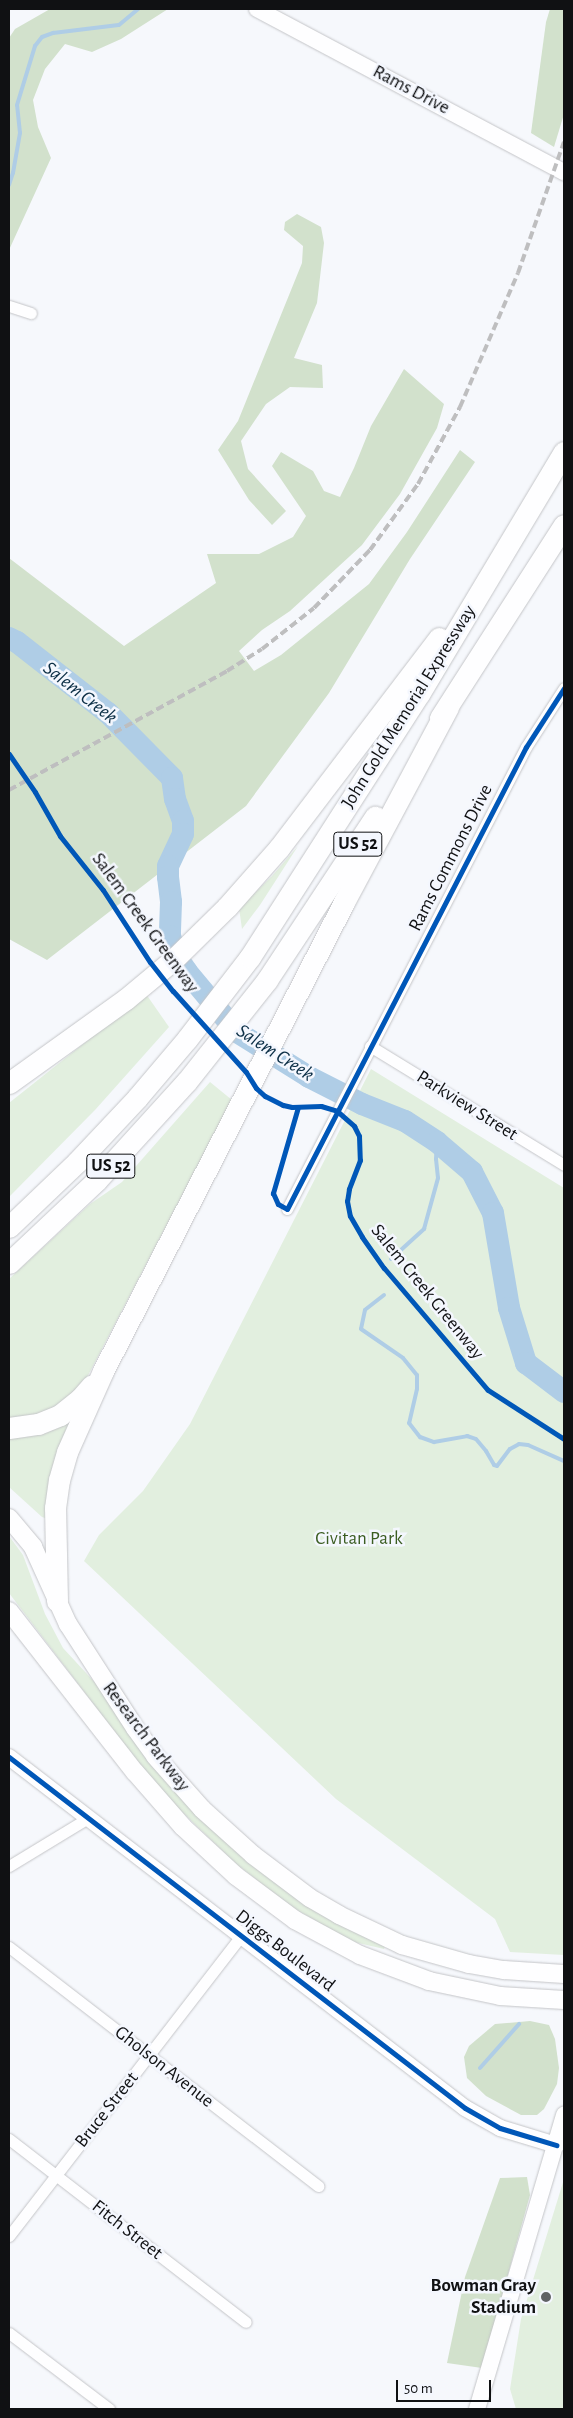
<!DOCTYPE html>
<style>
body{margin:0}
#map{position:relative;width:573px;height:2418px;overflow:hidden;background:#f6f8fc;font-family:"Alegreya Sans",sans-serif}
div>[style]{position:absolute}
.green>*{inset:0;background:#e2efdf}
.forest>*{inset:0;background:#d2e1cc}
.stream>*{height:4px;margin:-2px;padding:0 2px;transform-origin:2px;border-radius:2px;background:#afcde6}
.river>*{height:22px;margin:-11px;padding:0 11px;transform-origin:11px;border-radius:11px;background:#afcde6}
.roads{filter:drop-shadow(0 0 1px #c4c5c8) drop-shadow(0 0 1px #c4c5c8)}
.street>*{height:11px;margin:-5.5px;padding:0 5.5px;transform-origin:5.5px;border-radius:5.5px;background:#fefeff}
.secondary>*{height:16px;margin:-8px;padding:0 8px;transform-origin:8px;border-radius:8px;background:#fefeff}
.primary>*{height:18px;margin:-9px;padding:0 9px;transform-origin:9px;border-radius:9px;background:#fefeff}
.highway>*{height:21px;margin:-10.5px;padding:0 10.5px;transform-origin:10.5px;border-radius:10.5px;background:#fefeff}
.rail>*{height:4px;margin-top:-2px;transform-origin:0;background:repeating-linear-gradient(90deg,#bebebf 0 8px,transparent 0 12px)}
.cycleway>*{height:5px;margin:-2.5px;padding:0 2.5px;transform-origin:2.5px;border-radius:2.5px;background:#0057b8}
.dots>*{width:14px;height:14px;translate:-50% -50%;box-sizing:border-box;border:2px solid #f4f7fe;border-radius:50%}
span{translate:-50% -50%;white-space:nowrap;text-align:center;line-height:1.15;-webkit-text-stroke:5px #f4f7fe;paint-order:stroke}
.shield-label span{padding:1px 4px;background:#f4f7fe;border:1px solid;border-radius:4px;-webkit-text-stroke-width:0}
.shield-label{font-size:18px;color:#101113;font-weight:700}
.street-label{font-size:19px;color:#101113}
.park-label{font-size:19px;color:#3b5d22}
.poi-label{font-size:19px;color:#101113;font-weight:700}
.right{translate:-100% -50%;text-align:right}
.water-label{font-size:20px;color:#0c2f46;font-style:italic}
.frame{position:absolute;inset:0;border:10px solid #101113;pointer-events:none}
.scale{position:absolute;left:396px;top:2380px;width:95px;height:22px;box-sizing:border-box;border:2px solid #101113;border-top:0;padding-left:6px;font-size:15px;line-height:18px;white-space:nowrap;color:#101113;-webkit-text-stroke:4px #f4f7fe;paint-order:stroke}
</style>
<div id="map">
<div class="green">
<i style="clip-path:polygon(298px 846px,260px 905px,242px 929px,239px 908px,272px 876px)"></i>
<i style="clip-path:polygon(146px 994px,169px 1027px,95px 1110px,9px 1197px,9px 1103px)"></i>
<i style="clip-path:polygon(371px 1069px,564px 1188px,564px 1955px,510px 1952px,495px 1919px,336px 1799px,84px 1561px,99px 1535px,143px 1491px,190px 1424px)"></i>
<i style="clip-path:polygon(210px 1082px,232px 1100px,83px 1385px,46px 1413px,9px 1420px,9px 1279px,90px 1204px,122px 1182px)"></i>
<i style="clip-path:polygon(75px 1414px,45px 1518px,42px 1517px,9px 1487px,9px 1434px)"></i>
<i style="clip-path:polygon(9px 1536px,23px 1555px,45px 1614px,63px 1648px,100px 1688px,187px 1801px,386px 1944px,384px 1949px,350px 1941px,292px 1907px,235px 1863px,176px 1806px,145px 1772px,9px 1593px)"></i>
<i style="clip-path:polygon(564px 2179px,564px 2409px,516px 2409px,510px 2389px,521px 2319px)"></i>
</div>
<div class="forest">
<i style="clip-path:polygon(50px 9px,168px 9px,121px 39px,92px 52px,65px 44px,45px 69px,33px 100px,38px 127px,51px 158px,9px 250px,9px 38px,15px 29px)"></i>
<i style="clip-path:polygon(550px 9px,564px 9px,564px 114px,554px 147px,531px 133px,546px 22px)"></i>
<i style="clip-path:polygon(297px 214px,321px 227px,324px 243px,317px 303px,294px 358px,322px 365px,323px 388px,290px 387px,266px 404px,241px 441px,248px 469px,286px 511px,272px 525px,249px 500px,218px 450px,238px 421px,302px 263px,303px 246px,284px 230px,285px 222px)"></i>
<i style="clip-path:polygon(404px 369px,444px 404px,437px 428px,400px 494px,362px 545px,290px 611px,262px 630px,239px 651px,254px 671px,281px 655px,369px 584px,407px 532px,460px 450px,475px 462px,410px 559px,329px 693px,246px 806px,47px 960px,9px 939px,9px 558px,124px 646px,216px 583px,207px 554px,259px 554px,293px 537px,306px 516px,272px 466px,281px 452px,313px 471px,324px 491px,340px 497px,354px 468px,371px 426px)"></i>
<i style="clip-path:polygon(530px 2021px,549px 2025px,555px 2039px,559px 2068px,557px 2084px,544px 2109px,537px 2115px,521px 2115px,486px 2096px,467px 2078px,464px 2057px,469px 2046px,495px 2024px)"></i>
<i style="clip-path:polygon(527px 2177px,530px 2195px,482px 2368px,447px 2363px,465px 2277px,500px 2178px)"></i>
</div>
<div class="stream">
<i style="left:9px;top:185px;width:13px;rotate:-72deg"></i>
<i style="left:13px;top:173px;width:41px;rotate:-80.1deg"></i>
<i style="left:20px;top:133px;width:28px;rotate:-96deg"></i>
<i style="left:17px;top:105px;width:62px;rotate:-73deg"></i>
<i style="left:35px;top:46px;width:11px;rotate:-52deg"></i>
<i style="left:42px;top:37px;width:12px;rotate:-20deg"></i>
<i style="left:53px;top:33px;width:66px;rotate:-6.9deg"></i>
<i style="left:119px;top:25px;width:25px;rotate:-40deg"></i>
<i style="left:391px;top:1259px;width:45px;rotate:-42.3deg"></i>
<i style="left:424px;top:1229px;width:53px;rotate:-74.6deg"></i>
<i style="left:438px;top:1178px;width:19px;rotate:-96deg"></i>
<i style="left:436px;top:1159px;width:17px;rotate:-87deg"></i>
<i style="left:384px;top:1295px;width:24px;rotate:142deg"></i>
<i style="left:365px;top:1310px;width:19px;rotate:102deg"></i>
<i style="left:361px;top:1329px;width:51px;rotate:34.6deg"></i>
<i style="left:403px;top:1358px;width:22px;rotate:51deg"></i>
<i style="left:417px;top:1375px;width:14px;rotate:90deg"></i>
<i style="left:417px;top:1389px;width:35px;rotate:103deg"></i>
<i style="left:409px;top:1423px;width:18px;rotate:52deg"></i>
<i style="left:420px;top:1437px;width:15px;rotate:20deg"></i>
<i style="left:434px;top:1442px;width:34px;rotate:-10deg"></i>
<i style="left:467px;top:1436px;width:9px;rotate:18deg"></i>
<i style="left:476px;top:1439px;width:16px;rotate:50deg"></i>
<i style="left:486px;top:1451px;width:16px;rotate:60deg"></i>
<i style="left:494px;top:1465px;width:3px;rotate:18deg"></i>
<i style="left:497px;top:1466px;width:21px;rotate:-53deg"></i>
<i style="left:510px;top:1449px;width:10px;rotate:-29deg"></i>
<i style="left:519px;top:1444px;width:9px;rotate:6deg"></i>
<i style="left:528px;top:1445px;width:39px;rotate:24deg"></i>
<i style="left:480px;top:2068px;width:59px;rotate:-48.4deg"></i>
</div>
<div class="river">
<i style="left:9px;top:638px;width:9px;rotate:27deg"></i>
<i style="left:17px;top:642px;width:115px;rotate:38deg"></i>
<i style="left:108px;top:713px;width:91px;rotate:45.4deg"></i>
<i style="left:172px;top:778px;width:21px;rotate:82deg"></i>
<i style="left:175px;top:799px;width:23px;rotate:70deg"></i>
<i style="left:183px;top:821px;width:13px;rotate:90deg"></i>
<i style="left:183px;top:834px;width:35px;rotate:115deg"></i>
<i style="left:168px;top:866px;width:11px;rotate:90deg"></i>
<i style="left:168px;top:877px;width:25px;rotate:83deg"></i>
<i style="left:171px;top:902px;width:34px;rotate:92deg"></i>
<i style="left:170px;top:936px;width:21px;rotate:73deg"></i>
<i style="left:176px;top:956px;width:19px;rotate:55deg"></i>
<i style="left:187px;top:972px;width:78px;rotate:50.2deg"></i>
<i style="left:237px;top:1032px;width:85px;rotate:32deg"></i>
<i style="left:309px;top:1077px;width:59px;rotate:27deg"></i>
<i style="left:362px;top:1104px;width:46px;rotate:21.6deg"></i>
<i style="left:405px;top:1121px;width:38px;rotate:33deg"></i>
<i style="left:437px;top:1142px;width:46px;rotate:40.6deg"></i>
<i style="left:472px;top:1172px;width:46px;rotate:62.9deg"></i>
<i style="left:493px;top:1213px;width:96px;rotate:80.4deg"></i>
<i style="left:509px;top:1308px;width:58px;rotate:72.8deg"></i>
<i style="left:526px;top:1363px;width:48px;rotate:37.3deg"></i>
</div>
<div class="roads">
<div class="street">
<i style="left:9px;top:306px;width:23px;rotate:18deg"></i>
<i style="left:370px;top:1046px;width:228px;rotate:31.5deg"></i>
<i style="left:287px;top:1209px;width:520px;rotate:-62.65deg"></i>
<i style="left:526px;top:747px;width:70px;rotate:-57.2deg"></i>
<i style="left:9px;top:1866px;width:92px;rotate:-31.3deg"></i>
<i style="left:9px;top:1947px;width:391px;rotate:37.7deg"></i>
<i style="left:9px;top:2139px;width:299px;rotate:37.7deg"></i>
<i style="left:9px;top:2236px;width:379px;rotate:-52.3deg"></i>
<i style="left:9px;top:2333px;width:126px;rotate:37.2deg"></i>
</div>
<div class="secondary">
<i style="left:257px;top:9px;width:348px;rotate:28deg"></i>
<i style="left:9px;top:1757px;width:575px;rotate:37.59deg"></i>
<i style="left:465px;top:2108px;width:40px;rotate:29.7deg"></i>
<i style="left:500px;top:2128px;width:59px;rotate:16.9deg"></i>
<i style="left:477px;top:2409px;width:307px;rotate:-73.5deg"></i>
</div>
<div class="primary">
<i style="left:9px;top:1518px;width:38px;rotate:50deg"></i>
<i style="left:33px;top:1547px;width:85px;rotate:65.6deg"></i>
<i style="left:68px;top:1624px;width:124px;rotate:57.2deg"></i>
<i style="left:135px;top:1728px;width:34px;rotate:54deg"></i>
<i style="left:155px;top:1756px;width:71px;rotate:48.4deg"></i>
<i style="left:202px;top:1809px;width:69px;rotate:42deg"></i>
<i style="left:253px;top:1855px;width:71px;rotate:37deg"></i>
<i style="left:310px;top:1898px;width:34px;rotate:30deg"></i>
<i style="left:339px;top:1915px;width:70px;rotate:25.5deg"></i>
<i style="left:402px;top:1945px;width:70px;rotate:15.8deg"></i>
<i style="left:469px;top:1964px;width:36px;rotate:10deg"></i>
<i style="left:504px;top:1970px;width:60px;rotate:3.8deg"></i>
<i style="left:9px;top:1611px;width:204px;rotate:52deg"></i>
<i style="left:135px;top:1772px;width:73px;rotate:48.9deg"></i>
<i style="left:183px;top:1827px;width:72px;rotate:42.8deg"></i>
<i style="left:236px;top:1876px;width:74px;rotate:36.7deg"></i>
<i style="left:295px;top:1920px;width:74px;rotate:28.3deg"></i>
<i style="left:360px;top:1955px;width:74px;rotate:20.6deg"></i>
<i style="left:429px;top:1981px;width:73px;rotate:11.9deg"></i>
<i style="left:500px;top:1996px;width:64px;rotate:3.6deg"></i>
</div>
<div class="highway">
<i style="left:440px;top:718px;width:229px;rotate:-57.3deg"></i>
<i style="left:9px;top:1083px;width:144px;rotate:-35.7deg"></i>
<i style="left:126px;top:999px;width:62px;rotate:-39.8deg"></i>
<i style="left:174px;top:959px;width:74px;rotate:-44.5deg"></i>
<i style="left:227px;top:907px;width:79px;rotate:-48.6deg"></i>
<i style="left:279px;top:848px;width:264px;rotate:-52.7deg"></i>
<i style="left:9px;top:1227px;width:94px;rotate:-43.7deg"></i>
<i style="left:77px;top:1162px;width:88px;rotate:-46.8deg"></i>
<i style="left:137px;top:1098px;width:77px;rotate:-49.7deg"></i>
<i style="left:187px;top:1039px;width:103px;rotate:-52.5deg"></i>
<i style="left:250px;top:957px;width:313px;rotate:-57.3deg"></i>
<i style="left:419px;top:694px;width:282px;rotate:-59.1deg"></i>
<i style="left:9px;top:1263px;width:120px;rotate:-43.3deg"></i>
<i style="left:96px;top:1181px;width:135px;rotate:-47.7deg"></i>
<i style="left:187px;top:1081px;width:129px;rotate:-51.6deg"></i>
<i style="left:267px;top:980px;width:196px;rotate:-56.5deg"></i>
<i style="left:9px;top:1428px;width:29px;rotate:-8deg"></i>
<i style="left:38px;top:1424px;width:24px;rotate:-22deg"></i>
<i style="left:60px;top:1415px;width:26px;rotate:-39deg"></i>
<i style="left:80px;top:1399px;width:18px;rotate:-49deg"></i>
<i style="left:57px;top:1601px;width:93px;rotate:-91.2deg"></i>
<i style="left:55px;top:1508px;width:28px;rotate:-82deg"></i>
<i style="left:59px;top:1480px;width:29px;rotate:-74deg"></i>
<i style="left:67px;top:1452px;width:89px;rotate:-66deg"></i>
<i style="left:103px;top:1371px;width:527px;rotate:-62.8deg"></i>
<i style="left:344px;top:902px;width:221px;rotate:-61.9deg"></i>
</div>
</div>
<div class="rail">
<i style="left:9px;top:790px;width:248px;rotate:-28.6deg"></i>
<i style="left:227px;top:671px;width:41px;rotate:-32.2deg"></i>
<i style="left:262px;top:649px;width:66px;rotate:-38.3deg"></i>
<i style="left:314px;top:608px;width:81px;rotate:-46deg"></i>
<i style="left:370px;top:550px;width:82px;rotate:-54deg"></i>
<i style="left:418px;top:484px;width:88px;rotate:-61.4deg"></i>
<i style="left:460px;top:407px;width:146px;rotate:-66.6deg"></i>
<i style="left:518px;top:273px;width:139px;rotate:-70.7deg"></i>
</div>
<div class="cycleway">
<i style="left:9px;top:754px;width:46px;rotate:55.6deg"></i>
<i style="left:35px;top:792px;width:51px;rotate:60.4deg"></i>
<i style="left:60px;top:836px;width:69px;rotate:51.5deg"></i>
<i style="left:103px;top:890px;width:86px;rotate:56.9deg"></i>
<i style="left:150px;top:962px;width:37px;rotate:52deg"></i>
<i style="left:173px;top:991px;width:109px;rotate:48deg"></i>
<i style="left:246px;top:1072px;width:19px;rotate:58deg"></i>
<i style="left:256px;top:1088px;width:12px;rotate:42deg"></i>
<i style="left:265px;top:1096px;width:20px;rotate:27deg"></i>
<i style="left:283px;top:1105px;width:9px;rotate:13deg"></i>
<i style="left:292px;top:1107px;width:29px;rotate:-2deg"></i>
<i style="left:321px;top:1106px;width:17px;rotate:17deg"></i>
<i style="left:337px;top:1111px;width:23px;rotate:41deg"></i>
<i style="left:354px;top:1126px;width:11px;rotate:63deg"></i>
<i style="left:359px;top:1136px;width:24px;rotate:88deg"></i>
<i style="left:360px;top:1160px;width:31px;rotate:111deg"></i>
<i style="left:349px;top:1189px;width:12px;rotate:99deg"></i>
<i style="left:347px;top:1201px;width:15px;rotate:79deg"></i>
<i style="left:350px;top:1216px;width:24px;rotate:60deg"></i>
<i style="left:362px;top:1237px;width:38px;rotate:55deg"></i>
<i style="left:384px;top:1268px;width:160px;rotate:49.6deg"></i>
<i style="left:488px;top:1390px;width:90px;rotate:32.8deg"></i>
<i style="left:298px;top:1107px;width:90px;rotate:106.2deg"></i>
<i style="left:273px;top:1193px;width:12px;rotate:66deg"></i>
<i style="left:278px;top:1204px;width:10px;rotate:29deg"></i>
<i style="left:287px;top:1209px;width:520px;rotate:-62.65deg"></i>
<i style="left:526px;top:747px;width:70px;rotate:-57.2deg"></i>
<i style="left:9px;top:1757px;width:575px;rotate:37.59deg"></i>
<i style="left:465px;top:2108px;width:40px;rotate:29.7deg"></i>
<i style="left:500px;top:2128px;width:59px;rotate:16.9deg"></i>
</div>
<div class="dots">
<i style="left:546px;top:2297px;background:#606265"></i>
</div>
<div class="shield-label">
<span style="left:358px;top:844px">US 52</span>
<span style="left:111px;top:1166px">US 52</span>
</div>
<div class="street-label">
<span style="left:411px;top:90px;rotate:28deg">Rams Drive</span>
<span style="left:409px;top:707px;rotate:-58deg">John Gold Memorial Expressway</span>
<span style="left:451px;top:858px;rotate:-63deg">Rams Commons Drive</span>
<span style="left:145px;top:923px;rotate:54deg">Salem Creek Greenway</span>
<span style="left:467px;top:1106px;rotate:32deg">Parkview Street</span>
<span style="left:427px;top:1292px;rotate:51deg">Salem Creek Greenway</span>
<span style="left:146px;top:1737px;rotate:53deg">Research Parkway</span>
<span style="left:285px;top:1951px;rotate:38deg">Diggs Boulevard</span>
<span style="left:164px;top:2067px;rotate:38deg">Gholson Avenue</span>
<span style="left:107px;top:2110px;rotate:-52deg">Bruce Street</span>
<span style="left:127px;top:2230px;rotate:38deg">Fitch Street</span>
</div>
<div class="park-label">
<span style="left:359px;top:1539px">Civitan Park</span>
</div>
<div class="poi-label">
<span class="right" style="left:536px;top:2297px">Bowman Gray<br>Stadium</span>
</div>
<div class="water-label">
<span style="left:80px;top:693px;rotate:38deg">Salem Creek</span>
<span style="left:275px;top:1053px;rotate:33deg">Salem Creek</span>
</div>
<div class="frame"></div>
<div class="scale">50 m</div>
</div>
